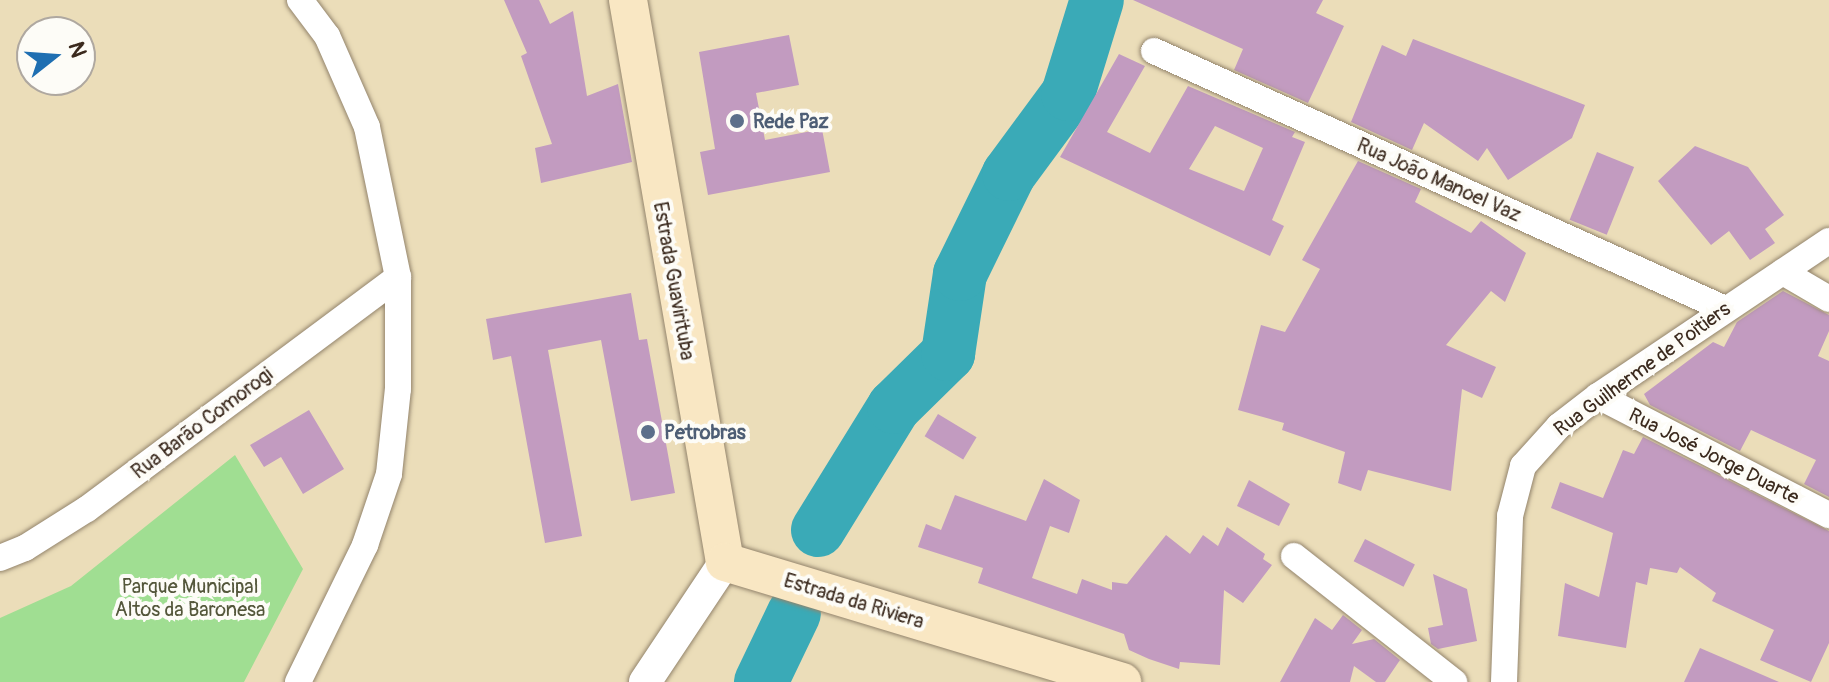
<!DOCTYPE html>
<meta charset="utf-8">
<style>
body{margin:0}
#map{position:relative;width:1829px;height:682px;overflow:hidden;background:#ebddb9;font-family:Pangolin,sans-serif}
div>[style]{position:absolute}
.green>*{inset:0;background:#a0de92}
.river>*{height:54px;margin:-27px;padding:0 27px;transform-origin:27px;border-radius:27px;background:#3aaab7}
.building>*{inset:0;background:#c29bc0;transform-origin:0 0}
.roads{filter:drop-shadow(0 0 2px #93846c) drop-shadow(0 0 2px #93846c)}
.minor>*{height:26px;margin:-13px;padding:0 13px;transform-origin:13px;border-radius:13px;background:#fff}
.tertiary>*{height:32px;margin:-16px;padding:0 16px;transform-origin:16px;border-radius:16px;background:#fff}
.secondary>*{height:38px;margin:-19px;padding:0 19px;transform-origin:19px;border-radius:19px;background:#f9e7c3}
.dots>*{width:22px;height:22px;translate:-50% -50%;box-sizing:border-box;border:4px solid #fdfcf7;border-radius:50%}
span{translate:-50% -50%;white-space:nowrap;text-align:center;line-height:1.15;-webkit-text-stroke:8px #fdfcf7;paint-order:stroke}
.service-label{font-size:20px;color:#4e5e75;font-weight:700}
.left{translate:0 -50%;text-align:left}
.street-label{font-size:20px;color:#3b2a1e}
.park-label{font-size:20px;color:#54573b}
.north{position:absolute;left:16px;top:16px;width:80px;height:80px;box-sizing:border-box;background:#fdfcf7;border:2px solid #afa8a0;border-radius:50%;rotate:73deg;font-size:22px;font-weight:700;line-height:32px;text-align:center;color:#3b2a1e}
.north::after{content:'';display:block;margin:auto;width:28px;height:36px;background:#1f6fb2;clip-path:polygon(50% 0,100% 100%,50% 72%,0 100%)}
</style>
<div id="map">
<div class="green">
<i style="clip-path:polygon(235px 455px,303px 569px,244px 682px,0 682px,0 618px,71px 586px)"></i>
</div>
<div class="river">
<i style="left:818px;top:530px;width:145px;rotate:-58.3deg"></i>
<i style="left:894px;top:407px;width:76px;rotate:-44.5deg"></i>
<i style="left:948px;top:354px;width:81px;rotate:-81.5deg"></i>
<i style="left:960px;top:274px;width:111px;rotate:-63.9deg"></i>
<i style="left:1009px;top:174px;width:99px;rotate:-53.6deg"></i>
<i style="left:1068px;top:94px;width:98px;rotate:-72.9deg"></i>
<i style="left:761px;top:682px;width:76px;rotate:-64.4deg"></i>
</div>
<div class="building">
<i style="clip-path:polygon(504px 0,539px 0,550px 24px,573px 11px,587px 96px,618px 84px,632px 162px,541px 183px,535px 148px,552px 144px,521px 56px,527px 53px)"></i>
<i style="clip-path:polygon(1133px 0,1323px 0,1316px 13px,1344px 26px,1308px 103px,1234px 70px,1243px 49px)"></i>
<i style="clip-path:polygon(789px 35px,799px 85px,756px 93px,765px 140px,822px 129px,830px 172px,708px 195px,700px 152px,715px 149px,699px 52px)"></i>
<i style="clip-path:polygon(1413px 39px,1585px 105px,1572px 138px,1508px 180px,1487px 148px,1478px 161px,1424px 123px,1412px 150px,1351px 122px,1382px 45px,1406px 56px)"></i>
<i style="clip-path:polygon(evenodd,1119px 54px,1145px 66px,1107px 132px,1150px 153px,1188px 86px,1295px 132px,1292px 137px,1305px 142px,1272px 220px,1284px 226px,1270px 256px,1060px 157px,1119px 54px,1215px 126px,1263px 148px,1244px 191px,1189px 169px,1215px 126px)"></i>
<i style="clip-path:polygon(1695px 146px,1748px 167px,1784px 215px,1765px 229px,1775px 243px,1750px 260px,1729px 231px,1711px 245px,1658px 181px)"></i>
<i style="left:1597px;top:152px;width:40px;height:73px;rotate:22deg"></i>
<i style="clip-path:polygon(1358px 161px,1421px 189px,1415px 202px,1471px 233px,1481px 221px,1526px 253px,1505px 302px,1491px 291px,1446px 345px,1496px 367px,1482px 398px,1462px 389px,1451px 491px,1368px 470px,1361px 491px,1338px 483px,1345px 452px,1282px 430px,1284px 423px,1238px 410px,1261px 325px,1285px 332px,1320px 269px,1302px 260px)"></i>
<i style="clip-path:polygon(1783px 291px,1829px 315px,1829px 331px,1818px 356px,1829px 361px,1829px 497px,1804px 484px,1816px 460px,1751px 430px,1740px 451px,1650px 405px,1644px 394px,1713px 342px,1724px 347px,1737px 322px)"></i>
<i style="clip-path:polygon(631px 293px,639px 340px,647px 339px,675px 493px,631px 501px,601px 340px,548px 350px,582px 536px,545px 543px,511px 356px,493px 360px,486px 319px)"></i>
<i style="clip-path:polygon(309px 410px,344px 469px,303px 494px,281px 457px,264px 467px,250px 445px)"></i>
<i style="left:938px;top:414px;width:45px;height:26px;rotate:31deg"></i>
<i style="clip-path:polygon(1643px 437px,1829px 531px,1829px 643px,1811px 682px,1760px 660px,1774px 630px,1712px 601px,1716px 593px,1680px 567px,1677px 573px,1650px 568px,1647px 585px,1636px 582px,1626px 648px,1558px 636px,1565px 583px,1599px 597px,1613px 533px,1551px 508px,1560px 482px,1603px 498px,1623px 450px,1634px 454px)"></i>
<i style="clip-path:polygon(1044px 479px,1080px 500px,1069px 533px,1050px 526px,1032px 578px,1077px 594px,1082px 579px,1112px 590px,1112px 582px,1127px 584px,1166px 535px,1190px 554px,1203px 535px,1218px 546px,1227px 527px,1265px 554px,1263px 559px,1272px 565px,1243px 603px,1224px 590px,1220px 665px,1180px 662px,1179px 669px,1149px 659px,1129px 650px,1124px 634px,978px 583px,983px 568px,918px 547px,926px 524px,941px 530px,955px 495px,1026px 521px)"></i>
<i style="clip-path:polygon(1249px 480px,1290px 504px,1279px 526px,1237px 506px)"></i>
<i style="left:1365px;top:539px;width:56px;height:25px;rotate:27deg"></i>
<i style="clip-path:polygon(1433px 574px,1467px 589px,1477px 641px,1438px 649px,1431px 644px,1428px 628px,1443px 625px)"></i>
<i style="clip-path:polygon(1343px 615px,1362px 630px,1352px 644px,1374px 639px,1400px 660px,1385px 682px,1376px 682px,1354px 666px,1350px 682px,1280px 682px,1315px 618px,1332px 630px)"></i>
<i style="clip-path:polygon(1700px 648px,1779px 682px,1684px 682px)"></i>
</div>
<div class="roads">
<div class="minor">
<i style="left:1154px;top:51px;width:624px;rotate:24.31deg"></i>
<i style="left:1783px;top:272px;width:53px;rotate:30.4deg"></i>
<i style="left:1598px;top:396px;width:260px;rotate:27.3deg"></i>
<i style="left:1294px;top:556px;width:204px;rotate:38.2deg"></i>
<i style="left:0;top:558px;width:27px;rotate:-22deg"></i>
<i style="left:25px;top:548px;width:73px;rotate:-32.2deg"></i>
<i style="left:87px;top:509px;width:388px;rotate:-36.7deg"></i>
<i style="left:298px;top:682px;width:153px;rotate:-63.9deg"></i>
<i style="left:365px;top:545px;width:75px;rotate:-71.3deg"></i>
<i style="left:389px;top:474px;width:85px;rotate:-84deg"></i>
<i style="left:398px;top:389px;width:112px;rotate:-90deg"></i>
<i style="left:398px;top:277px;width:153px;rotate:-101.7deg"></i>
<i style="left:367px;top:127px;width:99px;rotate:-113.7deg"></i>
<i style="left:327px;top:36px;width:45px;rotate:-126.9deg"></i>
<i style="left:1504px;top:682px;width:166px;rotate:-87.9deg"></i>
<i style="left:1510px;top:516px;width:52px;rotate:-75.4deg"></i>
<i style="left:1523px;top:466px;width:54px;rotate:-48deg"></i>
<i style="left:1559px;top:426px;width:49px;rotate:-37.6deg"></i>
<i style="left:1598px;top:396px;width:278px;rotate:-33.9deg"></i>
</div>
<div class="tertiary">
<i style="left:645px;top:682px;width:144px;rotate:-56.3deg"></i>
</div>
<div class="secondary">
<i style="left:628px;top:0;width:570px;rotate:80.21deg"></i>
<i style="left:725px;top:562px;width:415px;rotate:16.8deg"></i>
</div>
</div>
<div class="dots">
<i style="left:737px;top:121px;background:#5c6f8a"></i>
<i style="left:648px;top:432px;background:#5c6f8a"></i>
</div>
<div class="service-label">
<span class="left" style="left:753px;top:121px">Rede Paz</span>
<span class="left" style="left:664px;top:432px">Petrobras</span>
</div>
<div class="street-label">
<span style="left:1439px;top:180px;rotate:24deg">Rua João Manoel Vaz</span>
<span style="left:674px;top:281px;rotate:80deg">Estrada Guavirituba</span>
<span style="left:1642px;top:369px;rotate:-36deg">Rua Guilherme de Poitiers</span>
<span style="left:202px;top:423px;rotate:-37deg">Rua Barão Comorogi</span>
<span style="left:1714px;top:456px;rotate:27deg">Rua José Jorge Duarte</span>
<span style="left:854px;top:601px;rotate:17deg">Estrada da Riviera</span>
</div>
<div class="park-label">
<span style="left:190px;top:598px">Parque Municipal<br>Altos da Baronesa</span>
</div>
<div class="north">N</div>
</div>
